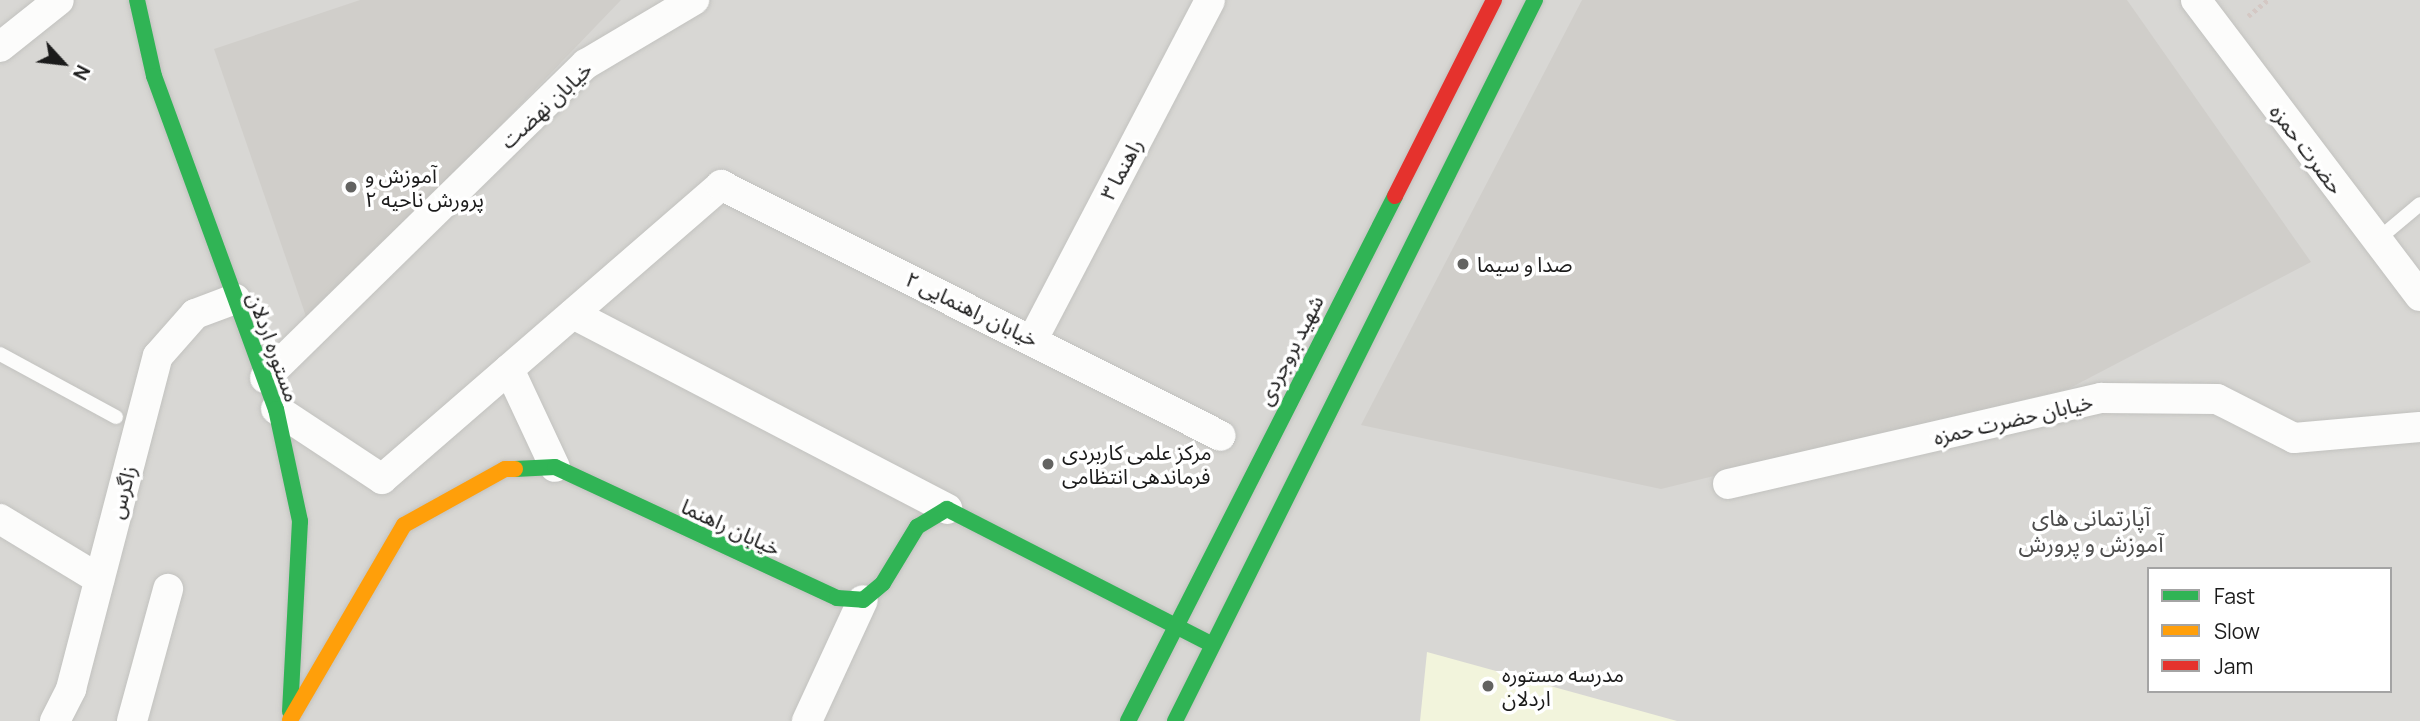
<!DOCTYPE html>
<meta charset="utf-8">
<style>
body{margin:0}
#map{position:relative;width:2420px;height:721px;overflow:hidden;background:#e9e8e3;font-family:Manrope,"Noto Sans Arabic",sans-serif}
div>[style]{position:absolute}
.residential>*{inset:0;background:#d8d7d4}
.education>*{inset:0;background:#f2f4dc}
.building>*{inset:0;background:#d0ceca}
.path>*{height:4.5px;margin-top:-2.25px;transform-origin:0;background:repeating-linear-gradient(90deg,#d4c8c4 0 3.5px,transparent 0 7px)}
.roads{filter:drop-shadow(0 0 2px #c2c2bf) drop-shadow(0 0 2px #c2c2bf)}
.lane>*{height:14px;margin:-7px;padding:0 7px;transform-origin:7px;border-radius:7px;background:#fcfcfb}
.street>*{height:30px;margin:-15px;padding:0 15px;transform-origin:15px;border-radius:15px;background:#fcfcfb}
.fast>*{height:16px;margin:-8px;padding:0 8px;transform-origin:8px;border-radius:8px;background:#30b455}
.slow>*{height:16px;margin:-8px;padding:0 8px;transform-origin:8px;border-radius:8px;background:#ff9f0a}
.jam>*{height:16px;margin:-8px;padding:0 8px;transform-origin:8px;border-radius:8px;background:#e5322d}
.dots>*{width:19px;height:19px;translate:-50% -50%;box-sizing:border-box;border:4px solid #fff;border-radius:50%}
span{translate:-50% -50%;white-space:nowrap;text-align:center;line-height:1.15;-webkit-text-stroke:7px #fff;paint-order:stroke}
.street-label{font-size:21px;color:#1b1b1b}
.poi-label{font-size:21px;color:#1b1b1b}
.left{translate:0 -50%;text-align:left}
.neighbourhood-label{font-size:23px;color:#4e4e4e}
.legend{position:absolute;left:2147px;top:567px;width:245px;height:126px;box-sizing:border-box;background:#fff;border:2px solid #a4a4a4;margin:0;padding:9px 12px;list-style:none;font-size:21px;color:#1b1b1b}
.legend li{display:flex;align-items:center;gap:14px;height:35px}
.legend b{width:35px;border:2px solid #a4a4a4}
.north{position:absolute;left:28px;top:28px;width:70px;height:70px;-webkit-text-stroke:5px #fff;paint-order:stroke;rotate:117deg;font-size:19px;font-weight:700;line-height:28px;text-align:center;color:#1b1b1b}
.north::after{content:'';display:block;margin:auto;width:24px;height:32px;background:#1b1b1b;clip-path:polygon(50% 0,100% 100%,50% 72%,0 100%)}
</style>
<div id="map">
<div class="residential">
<i style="clip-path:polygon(evenodd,0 0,2420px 0,2420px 721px,0 721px,0 0,2149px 569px,2390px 569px,2390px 691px,2149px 691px,2149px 569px)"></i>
</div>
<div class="education">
<i style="clip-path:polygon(1427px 652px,1677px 721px,1420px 721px)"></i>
</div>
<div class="building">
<i style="clip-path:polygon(360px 0,621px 0,309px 325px,214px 49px)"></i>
<i style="clip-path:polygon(1582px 0,2127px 0,2311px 262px,2068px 389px,1661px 489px,1361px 425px)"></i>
</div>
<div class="path">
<i style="left:2248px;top:16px;width:26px;rotate:-39deg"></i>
</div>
<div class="roads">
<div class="lane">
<i style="left:2376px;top:241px;width:57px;rotate:-40.1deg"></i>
<i style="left:0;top:354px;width:132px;rotate:28.5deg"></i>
</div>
<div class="street">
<i style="left:2196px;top:0;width:371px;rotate:52.9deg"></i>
<i style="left:0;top:47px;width:75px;rotate:-38.5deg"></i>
<i style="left:573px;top:314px;width:422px;rotate:27.5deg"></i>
<i style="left:1033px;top:339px;width:382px;rotate:-62.4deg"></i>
<i style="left:509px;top:369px;width:108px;rotate:64.9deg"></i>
<i style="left:265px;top:378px;width:449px;rotate:-44.4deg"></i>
<i style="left:586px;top:64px;width:126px;rotate:-30.7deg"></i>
<i style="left:276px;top:409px;width:127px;rotate:33.4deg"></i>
<i style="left:382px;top:479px;width:449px;rotate:-40.9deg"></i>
<i style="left:721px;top:185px;width:559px;rotate:26.66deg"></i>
<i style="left:1728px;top:484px;width:383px;rotate:-13deg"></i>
<i style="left:2101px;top:398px;width:116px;rotate:0.5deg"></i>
<i style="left:2217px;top:399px;width:86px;rotate:26.9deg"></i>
<i style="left:2294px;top:438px;width:126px;rotate:-5deg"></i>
<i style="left:0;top:519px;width:116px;rotate:31.2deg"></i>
<i style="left:55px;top:721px;width:36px;rotate:-63deg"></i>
<i style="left:71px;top:689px;width:344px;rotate:-75.4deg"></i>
<i style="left:158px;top:356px;width:56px;rotate:-48.6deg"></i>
<i style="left:195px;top:314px;width:43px;rotate:-20.6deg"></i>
<i style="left:132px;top:721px;width:137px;rotate:-74.7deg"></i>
<i style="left:807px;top:721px;width:133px;rotate:-65.2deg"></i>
</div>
<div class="fast">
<i style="left:137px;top:0;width:78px;rotate:77.4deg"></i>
<i style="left:154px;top:76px;width:355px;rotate:69.9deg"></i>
<i style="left:276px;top:409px;width:115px;rotate:77.9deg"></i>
<i style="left:300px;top:521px;width:191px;rotate:93deg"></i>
<i style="left:515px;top:469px;width:40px;rotate:-2.9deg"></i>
<i style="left:555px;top:467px;width:311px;rotate:24.9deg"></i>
<i style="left:837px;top:598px;width:26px;rotate:4deg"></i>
<i style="left:863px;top:600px;width:26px;rotate:-40deg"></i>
<i style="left:883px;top:583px;width:66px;rotate:-58.7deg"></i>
<i style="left:917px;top:527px;width:35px;rotate:-31deg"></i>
<i style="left:947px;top:509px;width:297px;rotate:27.1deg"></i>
<i style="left:1128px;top:721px;width:589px;rotate:-63.04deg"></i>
<i style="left:1175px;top:721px;width:806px;rotate:-63.47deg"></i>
</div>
<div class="slow">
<i style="left:290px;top:720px;width:226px;rotate:-59.7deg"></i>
<i style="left:404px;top:525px;width:115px;rotate:-29deg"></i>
<i style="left:505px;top:469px;width:10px"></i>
</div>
<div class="jam">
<i style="left:1395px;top:196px;width:220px;rotate:-63.2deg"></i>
</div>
</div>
<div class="dots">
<i style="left:351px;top:187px;background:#636361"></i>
<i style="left:1463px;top:264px;background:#636361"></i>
<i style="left:1048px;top:464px;background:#636361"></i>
<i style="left:1488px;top:686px;background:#636361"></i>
</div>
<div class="street-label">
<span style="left:546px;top:105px;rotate:-43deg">خیابان نهضت</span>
<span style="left:2307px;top:149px;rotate:53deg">حضرت حمزه</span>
<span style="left:1121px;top:169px;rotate:-62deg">راهنما ۳</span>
<span style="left:972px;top:309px;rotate:26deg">خیابان راهنمایی ۲</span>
<span style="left:274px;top:347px;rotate:70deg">مستوره اردلان</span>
<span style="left:1290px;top:350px;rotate:-63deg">شهید بروجردی</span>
<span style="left:2013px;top:419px;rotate:-13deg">خیابان حضرت حمزه</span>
<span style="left:122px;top:492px;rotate:-75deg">زاگرس</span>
<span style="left:731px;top:527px;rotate:25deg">خیابان راهنما</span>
</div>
<div class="poi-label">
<span class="left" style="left:365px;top:187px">آموزش و<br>پرورش ناحیه ۲</span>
<span class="left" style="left:1477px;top:264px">صدا و سیما</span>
<span class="left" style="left:1062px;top:464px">مرکز علمی کاربردی<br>فرماندهی انتظامی</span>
<span class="left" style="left:1502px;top:686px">مدرسه مستوره<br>اردلان</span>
</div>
<div class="neighbourhood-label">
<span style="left:2091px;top:530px">آپارتمانی های<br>آموزش و پرورش</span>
</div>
<ul class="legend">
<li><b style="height:9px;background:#30b455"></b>Fast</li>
<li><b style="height:9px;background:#ff9f0a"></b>Slow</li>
<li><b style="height:9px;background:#e5322d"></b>Jam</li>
</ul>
<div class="north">N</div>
</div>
